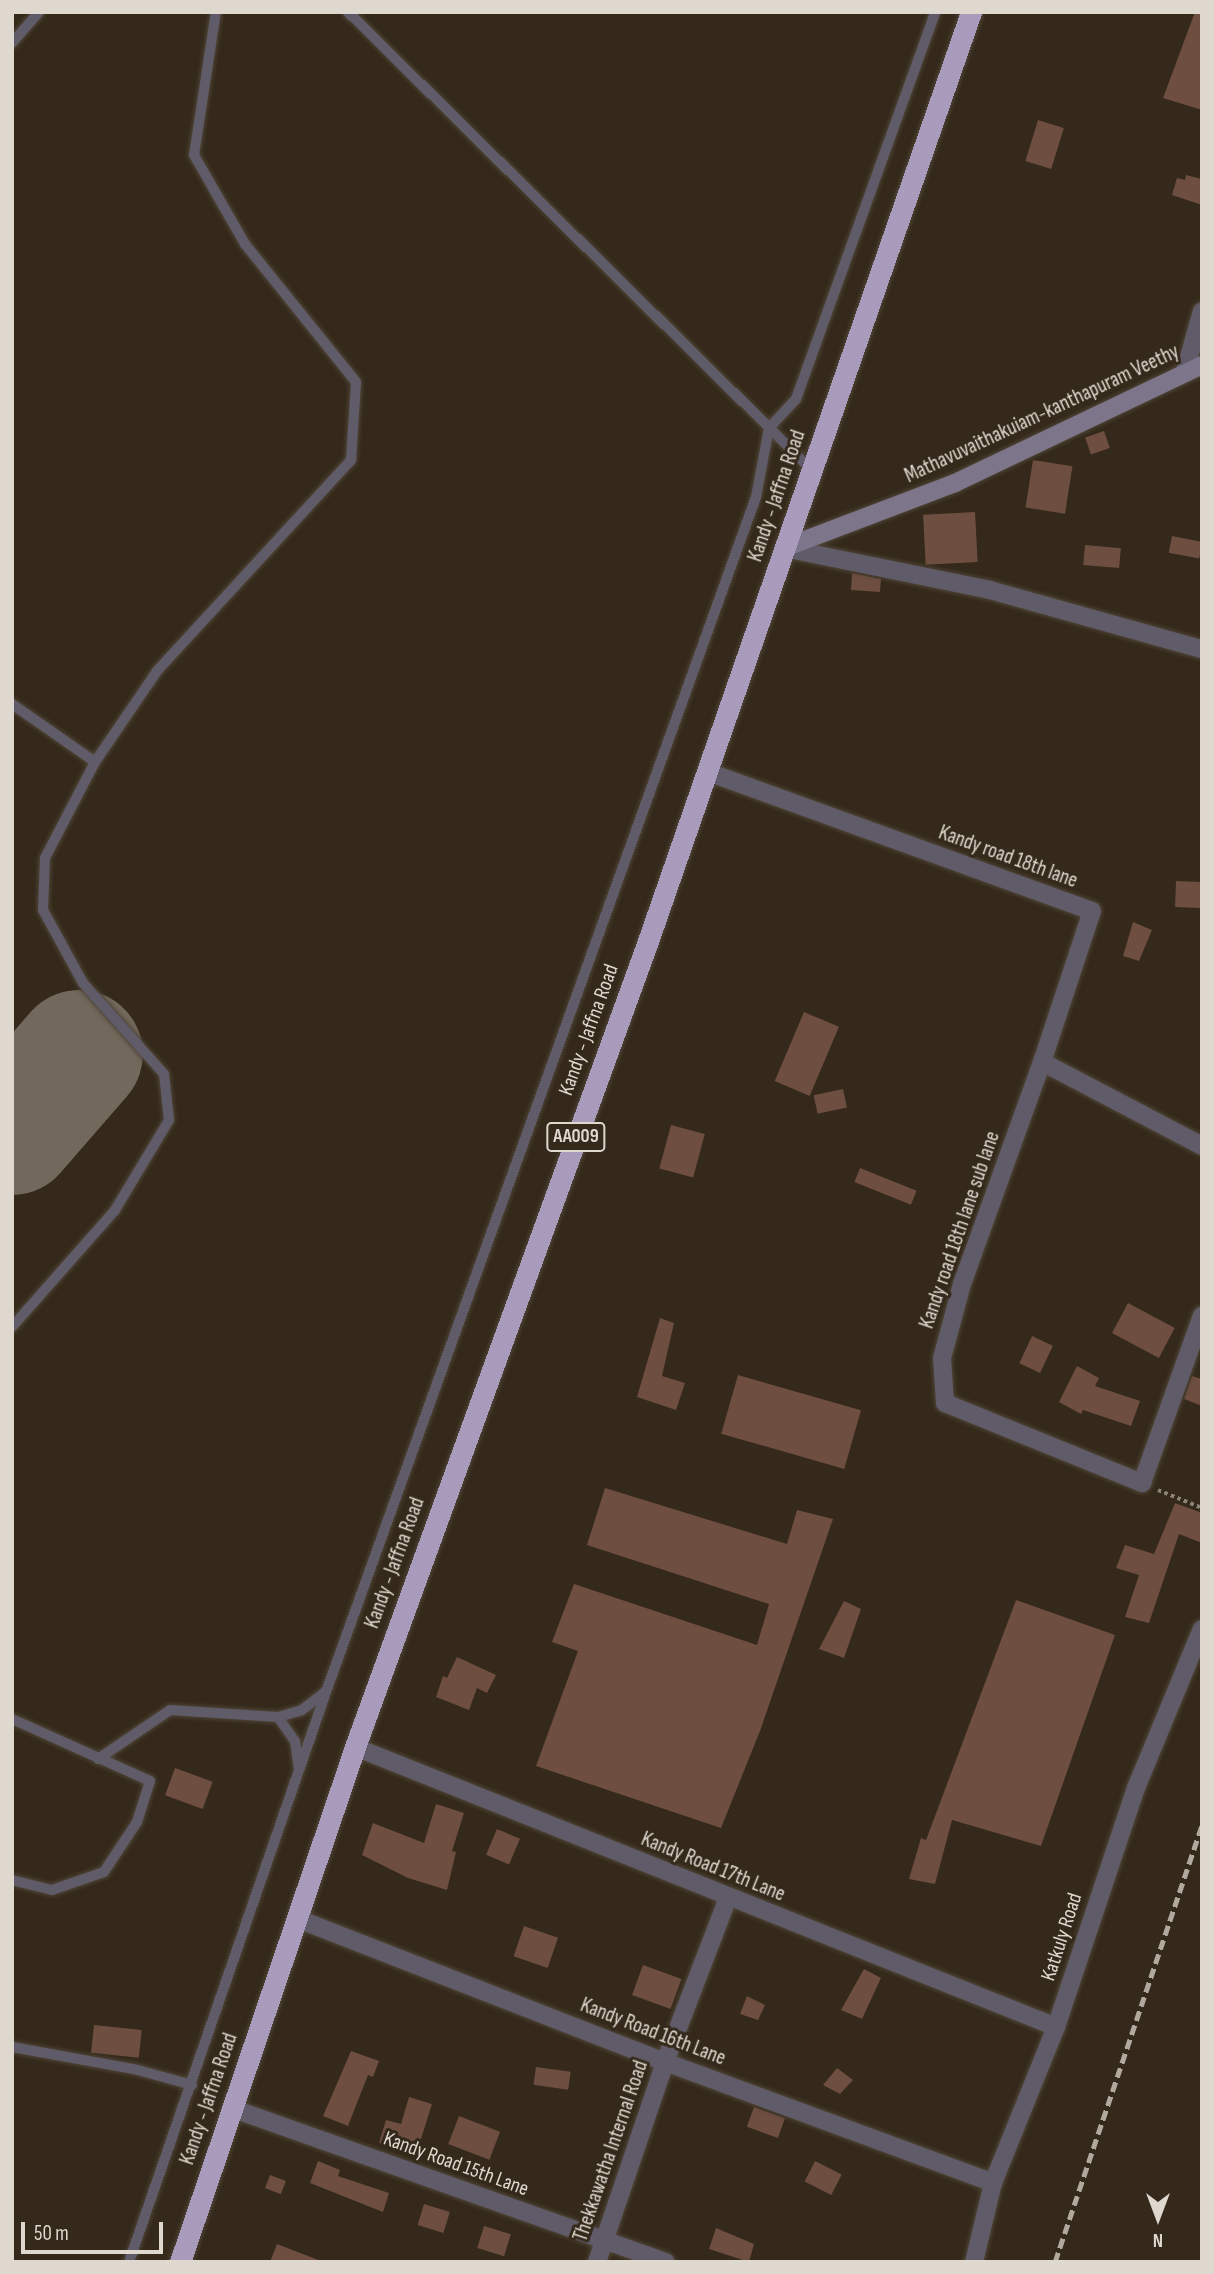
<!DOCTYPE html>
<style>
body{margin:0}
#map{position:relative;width:1214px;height:2274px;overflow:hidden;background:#34291a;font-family:"Sofia Sans Condensed",sans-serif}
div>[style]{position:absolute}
.taxiway>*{height:51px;margin:-25.5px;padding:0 25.5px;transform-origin:25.5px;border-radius:25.5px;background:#72695c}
.runway>*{height:128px;margin:-64px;padding:0 64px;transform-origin:64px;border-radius:64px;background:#72695c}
.building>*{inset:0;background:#6e4e41;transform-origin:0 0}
.path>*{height:3.5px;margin-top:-1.75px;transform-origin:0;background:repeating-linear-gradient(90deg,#8d8478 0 3.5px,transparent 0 7px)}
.roads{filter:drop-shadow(0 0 2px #4f4537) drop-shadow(0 0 2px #4f4537)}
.lane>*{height:10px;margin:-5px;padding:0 5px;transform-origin:5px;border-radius:5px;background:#605b68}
.street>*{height:18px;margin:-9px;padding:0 9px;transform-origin:9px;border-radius:9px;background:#605b68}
.secondary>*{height:18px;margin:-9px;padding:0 9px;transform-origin:9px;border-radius:9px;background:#7d758a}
.highway>*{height:21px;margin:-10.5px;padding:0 10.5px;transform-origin:10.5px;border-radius:10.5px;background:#a89bbc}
.rail>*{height:5px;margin-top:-2.5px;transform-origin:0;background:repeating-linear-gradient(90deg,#b1a99e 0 10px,transparent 0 15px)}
span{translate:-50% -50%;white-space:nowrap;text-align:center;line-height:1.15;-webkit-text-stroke:6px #34291a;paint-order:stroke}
.shield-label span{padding:2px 5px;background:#34291a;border:2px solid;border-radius:5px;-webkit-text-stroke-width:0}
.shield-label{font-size:19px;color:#ded8ce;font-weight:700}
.street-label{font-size:21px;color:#ded8ce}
.frame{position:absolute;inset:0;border:14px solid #ded8ce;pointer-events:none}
.north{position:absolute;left:1123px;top:2183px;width:70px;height:70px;-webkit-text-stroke:5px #34291a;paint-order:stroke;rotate:180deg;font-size:19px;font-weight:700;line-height:28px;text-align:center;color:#ded8ce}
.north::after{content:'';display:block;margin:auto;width:24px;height:32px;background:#ded8ce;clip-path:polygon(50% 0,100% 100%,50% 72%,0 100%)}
.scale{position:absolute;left:21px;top:2222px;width:142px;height:32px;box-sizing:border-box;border:4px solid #ded8ce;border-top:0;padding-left:9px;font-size:21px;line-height:24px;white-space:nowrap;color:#ded8ce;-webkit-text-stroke:5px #34291a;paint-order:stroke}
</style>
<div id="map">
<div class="taxiway">
<i style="left:12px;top:1091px;width:27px;rotate:42deg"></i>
</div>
<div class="runway">
<i style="left:12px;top:1131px;width:102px;rotate:-49deg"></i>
</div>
<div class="building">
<i style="clip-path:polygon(1195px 12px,1202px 12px,1202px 110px,1163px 98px)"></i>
<i style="left:1038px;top:120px;width:27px;height:43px;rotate:17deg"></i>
<i style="clip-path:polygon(1186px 175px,1202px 179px,1202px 205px,1172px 195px,1177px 178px,1185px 180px)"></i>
<i style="left:1104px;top:431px;width:18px;height:20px;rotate:71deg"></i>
<i style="left:1033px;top:460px;width:40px;height:48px;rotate:9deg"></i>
<i style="left:975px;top:512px;width:50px;height:52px;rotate:87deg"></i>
<i style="left:1172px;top:536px;width:31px;height:17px;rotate:11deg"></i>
<i style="left:1085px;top:545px;width:36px;height:20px;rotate:5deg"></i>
<i style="clip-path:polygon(852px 573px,881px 579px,880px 592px,851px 590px)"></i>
<i style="left:1176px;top:881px;width:26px;height:26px;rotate:2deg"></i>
<i style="clip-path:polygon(1133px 922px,1152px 930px,1139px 961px,1123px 956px)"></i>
<i style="left:804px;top:1012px;width:38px;height:75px;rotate:23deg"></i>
<i style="left:843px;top:1089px;width:19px;height:30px;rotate:78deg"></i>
<i style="left:671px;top:1125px;width:35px;height:45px;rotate:15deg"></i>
<i style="left:860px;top:1168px;width:61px;height:15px;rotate:22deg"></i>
<i style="left:1128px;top:1303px;width:53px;height:34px;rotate:28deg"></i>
<i style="clip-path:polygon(660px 1318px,674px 1323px,662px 1376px,685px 1383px,676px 1410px,637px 1397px)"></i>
<i style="left:1032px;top:1336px;width:23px;height:30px;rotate:25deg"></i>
<i style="clip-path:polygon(1077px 1366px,1099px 1378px,1095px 1386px,1140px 1401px,1131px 1426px,1083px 1410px,1081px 1414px,1059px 1402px)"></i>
<i style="left:738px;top:1375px;width:128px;height:61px;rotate:16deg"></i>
<i style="clip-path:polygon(1192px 1376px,1202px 1379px,1202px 1406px,1184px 1399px)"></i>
<i style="clip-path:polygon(605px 1488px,787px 1544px,797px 1510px,833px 1519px,760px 1731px,721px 1828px,536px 1766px,578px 1651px,552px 1642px,574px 1584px,757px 1645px,769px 1604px,587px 1545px)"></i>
<i style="clip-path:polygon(1175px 1503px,1202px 1513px,1202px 1543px,1179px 1534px,1149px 1623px,1125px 1617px,1139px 1575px,1116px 1568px,1125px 1545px,1154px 1554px)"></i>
<i style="clip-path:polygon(1016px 1600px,1115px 1635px,1041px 1846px,952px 1820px,935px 1884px,909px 1879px,921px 1838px,926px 1840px)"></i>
<i style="clip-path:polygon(844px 1601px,861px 1609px,844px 1658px,819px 1649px)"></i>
<i style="clip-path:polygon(457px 1657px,496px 1675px,487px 1693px,477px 1688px,469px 1710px,436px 1697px,443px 1676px,447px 1678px)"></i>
<i style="left:175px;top:1768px;width:40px;height:29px;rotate:20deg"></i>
<i style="clip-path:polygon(436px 1804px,464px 1813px,452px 1851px,456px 1852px,447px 1890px,408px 1878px,362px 1855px,373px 1823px,424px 1843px)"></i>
<i style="left:497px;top:1829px;width:25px;height:28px;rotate:23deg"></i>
<i style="left:524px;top:1926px;width:36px;height:32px;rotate:19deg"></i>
<i style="left:643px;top:1965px;width:41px;height:32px;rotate:20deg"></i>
<i style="clip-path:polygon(864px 1969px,881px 1978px,862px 2019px,841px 2010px)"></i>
<i style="clip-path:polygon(747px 1996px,765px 2005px,758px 2020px,740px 2014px)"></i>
<i style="left:94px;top:2025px;width:48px;height:28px;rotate:6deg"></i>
<i style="clip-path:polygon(351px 2051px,379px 2061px,373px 2077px,368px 2075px,348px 2126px,323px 2116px)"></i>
<i style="left:536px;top:2067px;width:35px;height:18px;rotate:8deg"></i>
<i style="clip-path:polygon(837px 2068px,853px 2080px,840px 2094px,823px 2085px)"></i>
<i style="clip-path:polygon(409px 2097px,432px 2104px,416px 2155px,379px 2143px,386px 2120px,401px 2124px)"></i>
<i style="left:754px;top:2107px;width:33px;height:21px;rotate:20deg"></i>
<i style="left:459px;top:2116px;width:44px;height:30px;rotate:21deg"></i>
<i style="clip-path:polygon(318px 2161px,340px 2170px,338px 2176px,389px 2193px,383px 2212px,310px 2183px)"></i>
<i style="left:815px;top:2161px;width:30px;height:23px;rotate:27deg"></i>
<i style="left:270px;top:2175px;width:17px;height:14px;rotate:21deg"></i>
<i style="left:424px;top:2204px;width:27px;height:22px;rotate:17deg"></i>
<i style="left:484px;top:2226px;width:28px;height:23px;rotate:17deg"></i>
<i style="clip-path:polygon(716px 2228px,754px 2244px,749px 2262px,709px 2249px)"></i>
<i style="clip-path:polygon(277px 2244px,321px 2261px,320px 2262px,270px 2262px)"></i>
</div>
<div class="path">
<i style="left:1158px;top:1490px;width:48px;rotate:22.2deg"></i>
</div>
<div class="roads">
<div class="lane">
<i style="left:348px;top:12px;width:652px;rotate:44.63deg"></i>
<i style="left:12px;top:43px;width:41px;rotate:-48.9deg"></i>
<i style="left:12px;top:704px;width:101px;rotate:34.9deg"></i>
<i style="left:12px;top:1327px;width:156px;rotate:-48.6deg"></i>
<i style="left:115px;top:1210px;width:105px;rotate:-59deg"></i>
<i style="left:169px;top:1120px;width:46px;rotate:-96.2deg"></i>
<i style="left:164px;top:1074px;width:122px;rotate:-131.7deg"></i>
<i style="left:83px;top:983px;width:83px;rotate:-118.7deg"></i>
<i style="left:43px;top:910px;width:52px;rotate:-87.8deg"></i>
<i style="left:45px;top:858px;width:108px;rotate:-62.5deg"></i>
<i style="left:95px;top:762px;width:110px;rotate:-55.7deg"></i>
<i style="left:157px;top:671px;width:287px;rotate:-47.4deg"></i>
<i style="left:351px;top:460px;width:78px;rotate:-86.3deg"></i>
<i style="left:356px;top:382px;width:177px;rotate:-128.8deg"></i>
<i style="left:245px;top:244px;width:103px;rotate:-119.8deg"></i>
<i style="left:194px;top:155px;width:145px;rotate:-81.3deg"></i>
<i style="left:278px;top:1717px;width:29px;rotate:55deg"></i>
<i style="left:295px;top:1741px;width:27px;rotate:82deg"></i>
<i style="left:12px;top:1719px;width:151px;rotate:24.2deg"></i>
<i style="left:150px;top:1781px;width:43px;rotate:107.6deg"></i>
<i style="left:137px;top:1822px;width:60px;rotate:123.4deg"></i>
<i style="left:104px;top:1872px;width:55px;rotate:160.9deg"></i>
<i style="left:52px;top:1890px;width:41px;rotate:-166deg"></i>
<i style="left:98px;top:1759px;width:87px;rotate:-34.2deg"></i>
<i style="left:170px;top:1710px;width:108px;rotate:3.7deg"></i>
<i style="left:278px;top:1717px;width:25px;rotate:-16deg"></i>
<i style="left:302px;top:1710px;width:29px;rotate:-38deg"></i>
<i style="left:12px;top:2047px;width:128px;rotate:10.3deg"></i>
<i style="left:138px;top:2070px;width:56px;rotate:15.5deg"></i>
<i style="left:129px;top:2262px;width:603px;rotate:-70.93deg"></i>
<i style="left:326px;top:1692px;width:1270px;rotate:-70.21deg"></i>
<i style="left:756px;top:497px;width:70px;rotate:-79.3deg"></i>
<i style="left:769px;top:428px;width:40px;rotate:-47deg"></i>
<i style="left:796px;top:399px;width:411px;rotate:-70.2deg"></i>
</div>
<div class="street">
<i style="left:1185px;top:371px;width:62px;rotate:-74.2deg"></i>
<i style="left:784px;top:548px;width:210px;rotate:11.5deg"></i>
<i style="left:990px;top:590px;width:220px;rotate:15.6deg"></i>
<i style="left:708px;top:772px;width:408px;rotate:19.9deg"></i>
<i style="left:1092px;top:911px;width:159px;rotate:108.3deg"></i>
<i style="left:1042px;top:1062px;width:181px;rotate:27.7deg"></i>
<i style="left:1042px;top:1062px;width:236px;rotate:109.8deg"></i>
<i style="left:962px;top:1284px;width:77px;rotate:105.1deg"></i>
<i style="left:942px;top:1358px;width:45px;rotate:86.2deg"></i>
<i style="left:945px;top:1403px;width:213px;rotate:22.1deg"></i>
<i style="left:1142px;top:1483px;width:178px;rotate:-70.3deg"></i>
<i style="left:355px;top:1747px;width:755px;rotate:21.77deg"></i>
<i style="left:298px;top:1919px;width:394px;rotate:21.3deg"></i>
<i style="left:665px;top:2062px;width:350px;rotate:20.2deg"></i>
<i style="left:231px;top:2108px;width:461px;rotate:19.5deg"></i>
<i style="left:597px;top:2262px;width:211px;rotate:-71.2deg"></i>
<i style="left:665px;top:2062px;width:176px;rotate:-69deg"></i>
<i style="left:974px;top:2262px;width:81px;rotate:-76.5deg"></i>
<i style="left:993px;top:2183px;width:168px;rotate:-68deg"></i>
<i style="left:1056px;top:2027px;width:252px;rotate:-71.5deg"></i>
<i style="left:1136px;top:1788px;width:172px;rotate:-67.5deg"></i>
</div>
<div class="secondary">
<i style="left:784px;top:548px;width:183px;rotate:-20.8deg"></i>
<i style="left:955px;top:483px;width:274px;rotate:-25.5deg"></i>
</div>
<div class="highway">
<i style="left:180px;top:2262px;width:544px;rotate:-71.23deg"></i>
<i style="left:355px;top:1747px;width:854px;rotate:-70.02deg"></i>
<i style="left:647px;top:944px;width:987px;rotate:-70.83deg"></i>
</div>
</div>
<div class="rail">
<i style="left:1055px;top:2262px;width:462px;rotate:-71.4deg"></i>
</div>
<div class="shield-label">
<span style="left:576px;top:1137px">AA009</span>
</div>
<div class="street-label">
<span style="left:1042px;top:414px;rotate:-25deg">Mathavuvaithakuiam-kanthapuram Veethy</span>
<span style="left:777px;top:496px;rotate:-71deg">Kandy - Jaffna Road</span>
<span style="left:1008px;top:857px;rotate:20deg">Kandy road 18th lane</span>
<span style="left:589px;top:1030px;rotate:-70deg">Kandy - Jaffna Road</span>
<span style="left:960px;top:1230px;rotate:-71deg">Kandy road 18th lane sub lane</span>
<span style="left:395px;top:1563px;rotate:-70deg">Kandy - Jaffna Road</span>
<span style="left:713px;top:1867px;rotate:22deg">Kandy Road 17th Lane</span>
<span style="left:1062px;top:1937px;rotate:-72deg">Katkuly Road</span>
<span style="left:653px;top:2032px;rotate:21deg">Kandy Road 16th Lane</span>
<span style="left:209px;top:2099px;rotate:-71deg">Kandy - Jaffna Road</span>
<span style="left:611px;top:2151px;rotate:-71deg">Thekkawatha Internal Road</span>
<span style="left:456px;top:2164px;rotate:20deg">Kandy Road 15th Lane</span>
</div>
<div class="frame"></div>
<div class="north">N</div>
<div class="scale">50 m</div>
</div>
